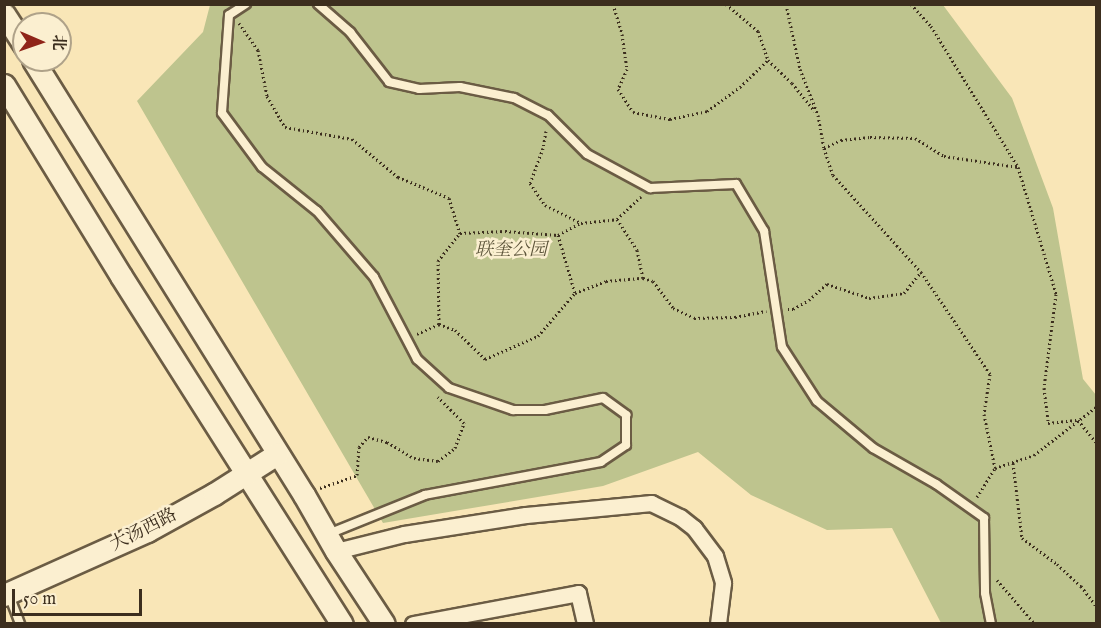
<!DOCTYPE html>
<meta charset="utf-8">
<style>
body{margin:0}
#map{position:relative;width:1101px;height:628px;overflow:hidden;background:#f9e6b7;font-family:"IM FELL English","Noto Serif SC",serif}
div>[style]{position:absolute}
.green>*{inset:0;background:#bec48e}
.path>*{height:3px;margin-top:-1.5px;transform-origin:0;background:repeating-linear-gradient(90deg,#3c2e1e 0 1.5px,transparent 0 4.5px)}
.roads{filter:drop-shadow(2px 0 #6b5c44) drop-shadow(-2px 0 #6b5c44) drop-shadow(0 2px #6b5c44) drop-shadow(0 -2px #6b5c44)}
.lane>*{height:8px;margin:-4px;padding:0 4px;transform-origin:4px;border-radius:4px;background:#fbefd0}
.street>*{height:15px;margin:-7.5px;padding:0 7.5px;transform-origin:7.5px;border-radius:7.5px;background:#fbefd0}
.secondary>*{height:21px;margin:-10.5px;padding:0 10.5px;transform-origin:10.5px;border-radius:10.5px;background:#fbefd0}
span{translate:-50% -50%;white-space:nowrap;text-align:center;line-height:1.15;-webkit-text-stroke:5px #fbefd0;paint-order:stroke}
.park-label{font-size:18px;color:#5c543a;font-style:italic}
.street-label{font-size:18px;color:#3c2e1e}
.frame{position:absolute;inset:0;border:6px solid #3c2e1e;pointer-events:none}
.north{position:absolute;left:12px;top:12px;width:60px;height:60px;box-sizing:border-box;background:#fbefd0;border:2px solid #afa289;border-radius:50%;rotate:92deg;font-size:16px;font-weight:700;line-height:24px;text-align:center;color:#3c2e1e}
.north::after{content:'';display:block;margin:auto;width:21px;height:27px;background:#8f2418;clip-path:polygon(50% 0,100% 100%,50% 72%,0 100%)}
.scale{position:absolute;left:12px;top:589px;width:130px;height:27px;box-sizing:border-box;border:3px solid #3c2e1e;border-top:0;padding-left:8px;font-size:18px;line-height:21px;white-space:nowrap;color:#3c2e1e;-webkit-text-stroke:4px #fbefd0;paint-order:stroke}
</style>
<div id="map">
<div class="green">
<i style="clip-path:polygon(210px 5px,943px 5px,1012px 98px,1053px 208px,1083px 379px,1096px 395px,1096px 623px,941px 623px,892px 528px,827px 530px,751px 495px,698px 452px,603px 486px,383px 523px,137px 101px,203px 32px)"></i>
</div>
<div class="path">
<i style="left:613px;top:4px;width:31px;rotate:73deg"></i>
<i style="left:622px;top:34px;width:35px;rotate:82deg"></i>
<i style="left:627px;top:69px;width:22px;rotate:114deg"></i>
<i style="left:618px;top:89px;width:27px;rotate:57deg"></i>
<i style="left:633px;top:112px;width:38px;rotate:11deg"></i>
<i style="left:670px;top:119px;width:38px;rotate:-12deg"></i>
<i style="left:707px;top:111px;width:41px;rotate:-36deg"></i>
<i style="left:740px;top:87px;width:39px;rotate:-44deg"></i>
<i style="left:726px;top:4px;width:42px;rotate:40.2deg"></i>
<i style="left:758px;top:31px;width:31px;rotate:71deg"></i>
<i style="left:768px;top:60px;width:33px;rotate:44deg"></i>
<i style="left:792px;top:83px;width:36px;rotate:51deg"></i>
<i style="left:786px;top:4px;width:66px;rotate:77.8deg"></i>
<i style="left:800px;top:69px;width:49px;rotate:68.6deg"></i>
<i style="left:818px;top:115px;width:34px;rotate:80deg"></i>
<i style="left:824px;top:148px;width:28px;rotate:72deg"></i>
<i style="left:833px;top:175px;width:131px;rotate:47.8deg"></i>
<i style="left:921px;top:272px;width:123px;rotate:55.9deg"></i>
<i style="left:990px;top:374px;width:40px;rotate:98.5deg"></i>
<i style="left:984px;top:414px;width:55px;rotate:78.5deg"></i>
<i style="left:911px;top:4px;width:30px;rotate:48deg"></i>
<i style="left:931px;top:26px;width:166px;rotate:58.3deg"></i>
<i style="left:1018px;top:167px;width:133px;rotate:73.3deg"></i>
<i style="left:1056px;top:294px;width:95px;rotate:97.3deg"></i>
<i style="left:1044px;top:388px;width:35px;rotate:83deg"></i>
<i style="left:1048px;top:423px;width:30px;rotate:-6deg"></i>
<i style="left:1078px;top:420px;width:28px;rotate:51deg"></i>
<i style="left:239px;top:23px;width:33px;rotate:55deg"></i>
<i style="left:258px;top:50px;width:47px;rotate:78.9deg"></i>
<i style="left:267px;top:96px;width:36px;rotate:60deg"></i>
<i style="left:285px;top:127px;width:68px;rotate:10.2deg"></i>
<i style="left:352px;top:139px;width:60px;rotate:39.6deg"></i>
<i style="left:398px;top:177px;width:55px;rotate:22.4deg"></i>
<i style="left:449px;top:198px;width:37px;rotate:73deg"></i>
<i style="left:546px;top:131px;width:17px;rotate:100deg"></i>
<i style="left:543px;top:148px;width:37px;rotate:110deg"></i>
<i style="left:530px;top:183px;width:27px;rotate:56deg"></i>
<i style="left:545px;top:205px;width:40px;rotate:26.6deg"></i>
<i style="left:824px;top:148px;width:19px;rotate:-25deg"></i>
<i style="left:841px;top:140px;width:29px;rotate:-6deg"></i>
<i style="left:870px;top:137px;width:45px;rotate:1.3deg"></i>
<i style="left:915px;top:138px;width:34px;rotate:32deg"></i>
<i style="left:944px;top:156px;width:75px;rotate:8.5deg"></i>
<i style="left:617px;top:219px;width:37px;rotate:57deg"></i>
<i style="left:637px;top:250px;width:29px;rotate:78deg"></i>
<i style="left:558px;top:235px;width:26px;rotate:-28deg"></i>
<i style="left:581px;top:223px;width:36px;rotate:-6deg"></i>
<i style="left:617px;top:219px;width:33px;rotate:-43deg"></i>
<i style="left:788px;top:309px;width:5px"></i>
<i style="left:793px;top:309px;width:18px;rotate:-29deg"></i>
<i style="left:809px;top:300px;width:24px;rotate:-42deg"></i>
<i style="left:827px;top:284px;width:44px;rotate:18.4deg"></i>
<i style="left:869px;top:298px;width:35px;rotate:-8deg"></i>
<i style="left:904px;top:293px;width:27px;rotate:-51deg"></i>
<i style="left:439px;top:324px;width:63px;rotate:-90.9deg"></i>
<i style="left:438px;top:261px;width:36px;rotate:-52deg"></i>
<i style="left:460px;top:233px;width:45px;rotate:-2.5deg"></i>
<i style="left:505px;top:231px;width:53px;rotate:4.3deg"></i>
<i style="left:558px;top:235px;width:60px;rotate:73.7deg"></i>
<i style="left:417px;top:334px;width:24px;rotate:-24deg"></i>
<i style="left:439px;top:324px;width:17px;rotate:21deg"></i>
<i style="left:455px;top:330px;width:42px;rotate:44deg"></i>
<i style="left:485px;top:359px;width:58px;rotate:-23.5deg"></i>
<i style="left:538px;top:336px;width:57px;rotate:-49.3deg"></i>
<i style="left:575px;top:293px;width:33px;rotate:-21deg"></i>
<i style="left:606px;top:281px;width:37px;rotate:-5deg"></i>
<i style="left:643px;top:278px;width:10px;rotate:17deg"></i>
<i style="left:653px;top:281px;width:34px;rotate:53deg"></i>
<i style="left:673px;top:308px;width:23px;rotate:25deg"></i>
<i style="left:694px;top:318px;width:41px;rotate:-1.4deg"></i>
<i style="left:735px;top:317px;width:32px;rotate:-11deg"></i>
<i style="left:1013px;top:463px;width:76px;rotate:83.2deg"></i>
<i style="left:1022px;top:538px;width:44px;rotate:36.6deg"></i>
<i style="left:1057px;top:564px;width:33px;rotate:43deg"></i>
<i style="left:1081px;top:586px;width:25px;rotate:53deg"></i>
<i style="left:320px;top:488px;width:39px;rotate:-19deg"></i>
<i style="left:357px;top:475px;width:28px;rotate:-86deg"></i>
<i style="left:359px;top:447px;width:13px;rotate:-48deg"></i>
<i style="left:368px;top:437px;width:20px;rotate:15deg"></i>
<i style="left:387px;top:442px;width:31px;rotate:31deg"></i>
<i style="left:414px;top:458px;width:24px;rotate:7deg"></i>
<i style="left:438px;top:461px;width:21px;rotate:-37deg"></i>
<i style="left:455px;top:448px;width:27px;rotate:-70deg"></i>
<i style="left:464px;top:423px;width:37px;rotate:-135deg"></i>
<i style="left:977px;top:497px;width:34px;rotate:-58deg"></i>
<i style="left:995px;top:468px;width:41px;rotate:-18.4deg"></i>
<i style="left:1034px;top:455px;width:78px;rotate:-37.7deg"></i>
<i style="left:997px;top:580px;width:58px;rotate:49.2deg"></i>
</div>
<div class="roads">
<div class="lane">
<i style="left:246px;top:4px;width:20px;rotate:147deg"></i>
<i style="left:229px;top:15px;width:98px;rotate:94.1deg"></i>
<i style="left:222px;top:113px;width:67px;rotate:53.5deg"></i>
<i style="left:262px;top:167px;width:70px;rotate:38.7deg"></i>
<i style="left:317px;top:211px;width:87px;rotate:49.2deg"></i>
<i style="left:374px;top:277px;width:93px;rotate:62.3deg"></i>
<i style="left:417px;top:359px;width:43px;rotate:42.2deg"></i>
<i style="left:449px;top:388px;width:68px;rotate:19deg"></i>
<i style="left:513px;top:410px;width:32px"></i>
<i style="left:545px;top:410px;width:59px;rotate:-11.7deg"></i>
<i style="left:603px;top:398px;width:29px;rotate:36deg"></i>
<i style="left:626px;top:415px;width:30px;rotate:90deg"></i>
<i style="left:626px;top:445px;width:30px;rotate:146deg"></i>
<i style="left:601px;top:462px;width:179px;rotate:169.4deg"></i>
<i style="left:425px;top:495px;width:105px;rotate:158.1deg"></i>
<i style="left:318px;top:4px;width:43px;rotate:41.2deg"></i>
<i style="left:350px;top:32px;width:63px;rotate:52deg"></i>
<i style="left:389px;top:82px;width:31px;rotate:13deg"></i>
<i style="left:419px;top:89px;width:41px;rotate:-2.8deg"></i>
<i style="left:460px;top:87px;width:55px;rotate:11.5deg"></i>
<i style="left:514px;top:98px;width:38px;rotate:27deg"></i>
<i style="left:548px;top:115px;width:55px;rotate:45deg"></i>
<i style="left:587px;top:154px;width:72px;rotate:28.4deg"></i>
<i style="left:650px;top:188px;width:86px;rotate:-2.7deg"></i>
<i style="left:736px;top:184px;width:55px;rotate:59.2deg"></i>
<i style="left:764px;top:231px;width:117px;rotate:81.2deg"></i>
<i style="left:782px;top:347px;width:64px;rotate:57.1deg"></i>
<i style="left:817px;top:401px;width:73px;rotate:40deg"></i>
<i style="left:873px;top:448px;width:73px;rotate:29.7deg"></i>
<i style="left:936px;top:484px;width:59px;rotate:35.3deg"></i>
<i style="left:984px;top:518px;width:75px;rotate:89.2deg"></i>
<i style="left:985px;top:593px;width:32px;rotate:79deg"></i>
<i style="left:9px;top:595px;width:31px;rotate:69deg"></i>
</div>
<div class="street">
<i style="left:336px;top:551px;width:70px;rotate:-14deg"></i>
<i style="left:404px;top:534px;width:123px;rotate:-8.9deg"></i>
<i style="left:526px;top:515px;width:126px;rotate:-5.5deg"></i>
<i style="left:651px;top:503px;width:32px;rotate:26deg"></i>
<i style="left:680px;top:517px;width:18px;rotate:38deg"></i>
<i style="left:694px;top:528px;width:35px;rotate:53deg"></i>
<i style="left:715px;top:556px;width:28px;rotate:73deg"></i>
<i style="left:723px;top:583px;width:41px;rotate:97deg"></i>
<i style="left:413px;top:624px;width:168px;rotate:-10.6deg"></i>
<i style="left:578px;top:593px;width:32px;rotate:77deg"></i>
</div>
<div class="secondary">
<i style="left:4px;top:14px;width:37px;rotate:57deg"></i>
<i style="left:33px;top:60px;width:513px;rotate:58.08deg"></i>
<i style="left:304px;top:495px;width:64px;rotate:60.3deg"></i>
<i style="left:336px;top:551px;width:87px;rotate:56.7deg"></i>
<i style="left:4px;top:85px;width:224px;rotate:58.5deg"></i>
<i style="left:121px;top:276px;width:412px;rotate:57.6deg"></i>
<i style="left:4px;top:595px;width:157px;rotate:-24.1deg"></i>
<i style="left:147px;top:531px;width:77px;rotate:-28.9deg"></i>
<i style="left:214px;top:494px;width:75px;rotate:-32.4deg"></i>
</div>
</div>
<div class="park-label">
<span style="left:511px;top:251px">联奎公园</span>
</div>
<div class="street-label">
<span style="left:144px;top:531px;rotate:-27deg">大汤西路</span>
</div>
<div class="frame"></div>
<div class="north">北</div>
<div class="scale">50 m</div>
</div>
